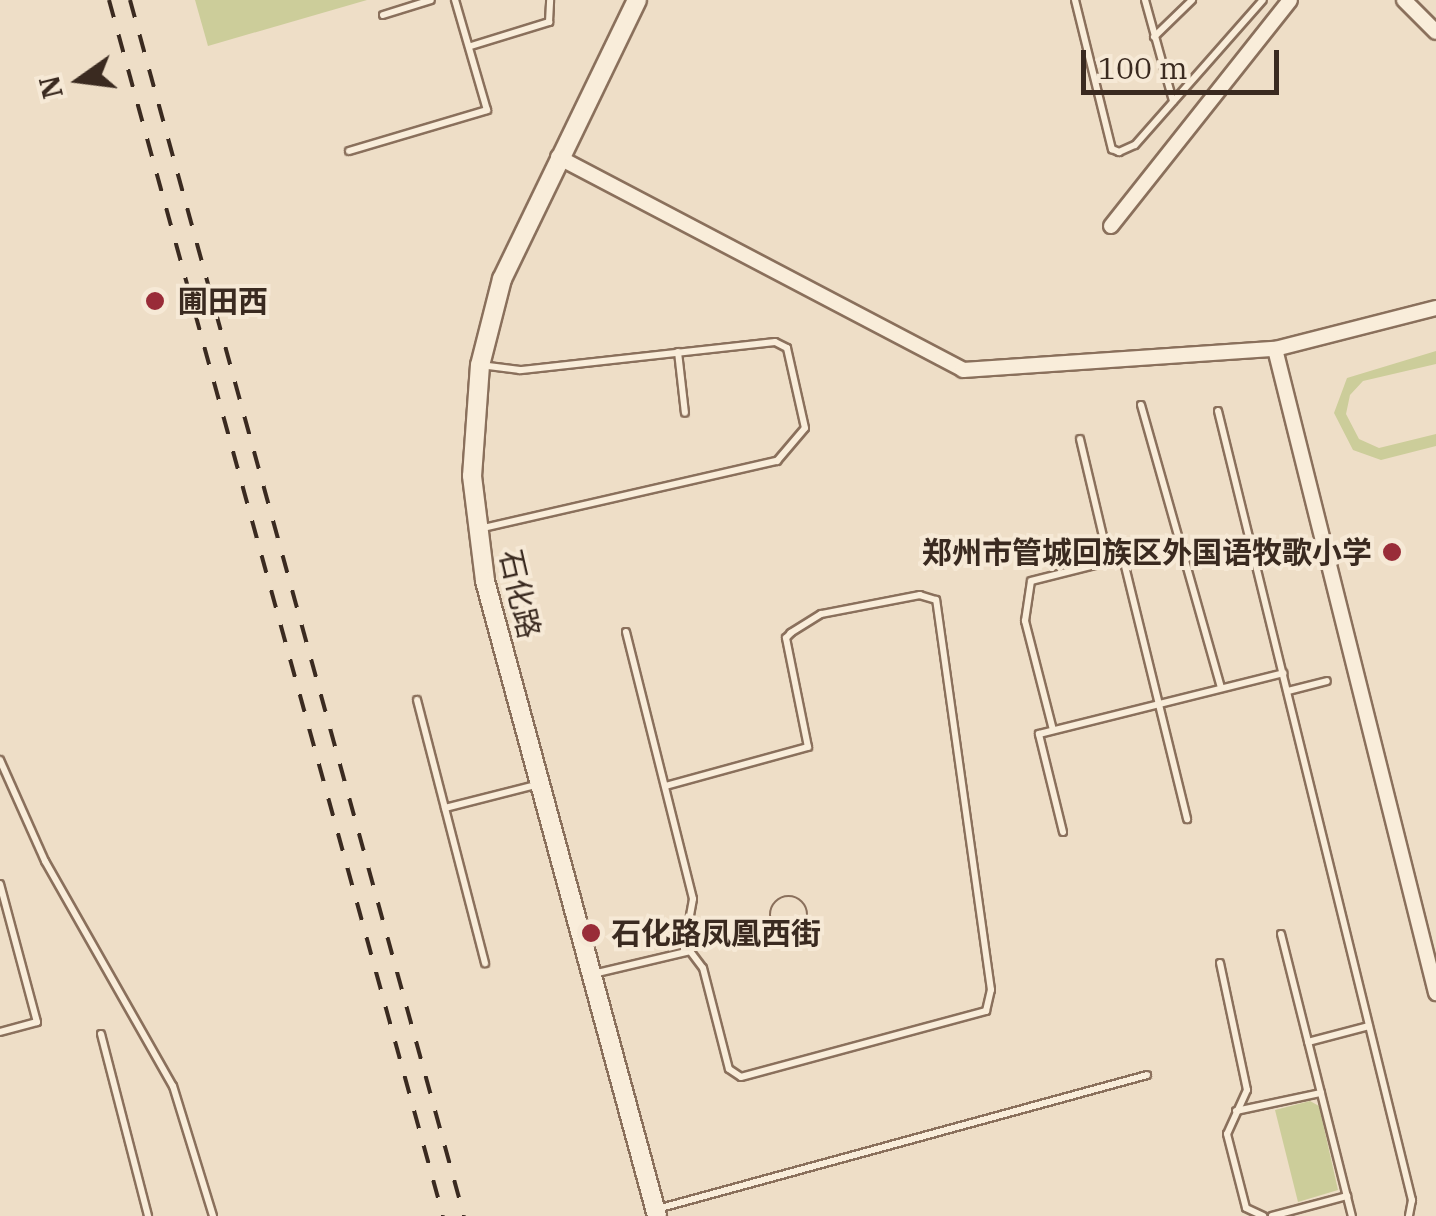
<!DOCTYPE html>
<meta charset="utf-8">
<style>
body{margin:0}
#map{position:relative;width:1436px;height:1216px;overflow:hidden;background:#eedec7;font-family:"IBM Plex Serif","Noto Sans SC",serif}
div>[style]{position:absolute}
.green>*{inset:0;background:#cccd9a}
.path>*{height:2.5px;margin-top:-1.25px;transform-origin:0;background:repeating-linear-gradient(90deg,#8a705c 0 8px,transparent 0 13px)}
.path>.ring{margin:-1.25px;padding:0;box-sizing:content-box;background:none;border:2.5px solid #8a705c;border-radius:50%}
.roads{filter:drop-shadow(2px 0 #8a705c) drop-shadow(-2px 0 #8a705c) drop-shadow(0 2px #8a705c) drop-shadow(0 -2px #8a705c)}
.service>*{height:6px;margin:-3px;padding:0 3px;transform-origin:3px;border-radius:3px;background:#f9edda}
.minor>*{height:14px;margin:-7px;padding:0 7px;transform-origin:7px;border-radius:7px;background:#f9edda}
.tertiary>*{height:18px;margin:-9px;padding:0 9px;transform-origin:9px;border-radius:9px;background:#f9edda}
.rail>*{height:4px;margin-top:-2px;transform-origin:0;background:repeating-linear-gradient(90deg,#3a2a20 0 18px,transparent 0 36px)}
.dots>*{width:28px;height:28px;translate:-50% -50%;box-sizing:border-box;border:5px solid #f6e9d6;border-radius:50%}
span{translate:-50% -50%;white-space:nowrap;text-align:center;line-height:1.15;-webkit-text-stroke:8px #f6e9d6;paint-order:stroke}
.poi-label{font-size:30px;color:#3a2a20;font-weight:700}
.left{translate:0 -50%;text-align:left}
.right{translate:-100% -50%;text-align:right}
.street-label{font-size:30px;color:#3a2a20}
.north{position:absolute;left:30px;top:30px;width:100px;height:100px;-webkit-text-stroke:8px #f6e9d6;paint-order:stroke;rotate:256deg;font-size:28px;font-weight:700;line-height:40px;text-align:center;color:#3a2a20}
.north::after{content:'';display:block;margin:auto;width:35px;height:45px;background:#3a2a20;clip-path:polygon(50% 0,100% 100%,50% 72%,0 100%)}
.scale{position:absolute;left:1081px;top:50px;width:198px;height:45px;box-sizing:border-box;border:5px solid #3a2a20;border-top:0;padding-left:12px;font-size:30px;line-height:35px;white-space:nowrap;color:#3a2a20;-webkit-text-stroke:8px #f6e9d6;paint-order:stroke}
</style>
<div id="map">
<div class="green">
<i style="clip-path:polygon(195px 0,367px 0,208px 46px)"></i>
<i style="clip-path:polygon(1436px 351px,1436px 364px,1363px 381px,1350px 395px,1346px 414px,1359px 439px,1379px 448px,1436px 434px,1436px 446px,1381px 460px,1353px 450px,1334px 413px,1347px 378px)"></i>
<i style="clip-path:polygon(1310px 1101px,1319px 1106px,1338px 1190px,1298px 1202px,1275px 1110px)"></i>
</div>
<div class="path">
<i class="ring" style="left:770px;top:896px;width:35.5px;height:35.5px"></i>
<i style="left:698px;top:938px;width:72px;rotate:-14.4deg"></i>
</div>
<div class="roads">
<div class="service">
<i style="left:1075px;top:0;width:154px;rotate:76.1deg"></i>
<i style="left:1112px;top:149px;width:8px;rotate:23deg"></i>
<i style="left:1119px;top:152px;width:17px;rotate:-24deg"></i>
<i style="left:1135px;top:145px;width:193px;rotate:-48.6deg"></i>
<i style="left:1145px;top:0;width:105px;rotate:74.5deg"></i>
<i style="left:383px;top:15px;width:50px;rotate:-17.4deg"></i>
<i style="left:1154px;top:37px;width:53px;rotate:-44.2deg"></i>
<i style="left:471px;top:46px;width:82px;rotate:-17.1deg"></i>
<i style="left:549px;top:22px;width:22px;rotate:-87deg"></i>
<i style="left:349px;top:151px;width:144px;rotate:-16.5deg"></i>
<i style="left:487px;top:110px;width:115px;rotate:-106.2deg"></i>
<i style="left:678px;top:352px;width:61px;rotate:83.5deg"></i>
<i style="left:1141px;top:405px;width:294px;rotate:74.2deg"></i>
<i style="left:1218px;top:411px;width:813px;rotate:76.19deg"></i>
<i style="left:1412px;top:1200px;width:16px;rotate:101deg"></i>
<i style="left:1080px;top:439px;width:126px;rotate:76.7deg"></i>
<i style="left:479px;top:529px;width:306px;rotate:-12.9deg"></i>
<i style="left:777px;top:461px;width:43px;rotate:-49.7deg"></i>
<i style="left:805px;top:428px;width:82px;rotate:-102.7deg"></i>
<i style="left:787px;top:348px;width:13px;rotate:-153deg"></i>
<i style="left:775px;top:342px;width:257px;rotate:173.7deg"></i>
<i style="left:520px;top:370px;width:40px;rotate:-172.9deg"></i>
<i style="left:1123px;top:558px;width:269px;rotate:76.2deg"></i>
<i style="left:626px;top:632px;width:275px;rotate:75.9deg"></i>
<i style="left:693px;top:899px;width:50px;rotate:100.4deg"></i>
<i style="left:1288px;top:691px;width:40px;rotate:-14.4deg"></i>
<i style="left:417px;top:700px;width:272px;rotate:75.5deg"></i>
<i style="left:1053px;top:730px;width:113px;rotate:-104.4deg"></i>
<i style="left:1025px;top:621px;width:40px;rotate:-81.5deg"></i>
<i style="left:1031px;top:581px;width:156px;rotate:-14.1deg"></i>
<i style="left:0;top:760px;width:111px;rotate:66deg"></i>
<i style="left:45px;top:861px;width:259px;rotate:60.4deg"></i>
<i style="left:173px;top:1086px;width:136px;rotate:72.9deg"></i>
<i style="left:445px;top:808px;width:93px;rotate:-14.3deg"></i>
<i style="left:1063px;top:832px;width:101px;rotate:-103.8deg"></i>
<i style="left:1039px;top:734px;width:252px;rotate:-14deg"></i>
<i style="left:0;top:884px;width:143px;rotate:75deg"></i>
<i style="left:37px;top:1022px;width:38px;rotate:165deg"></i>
<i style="left:1281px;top:934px;width:291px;rotate:75.9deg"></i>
<i style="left:1220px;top:963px;width:130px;rotate:78deg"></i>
<i style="left:1247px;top:1090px;width:48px;rotate:114.4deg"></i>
<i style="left:1227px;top:1134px;width:76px;rotate:75.6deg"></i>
<i style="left:1246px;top:1208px;width:19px;rotate:25deg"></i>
<i style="left:593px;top:974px;width:100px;rotate:-13.3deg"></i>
<i style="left:690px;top:951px;width:21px;rotate:53deg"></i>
<i style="left:703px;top:968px;width:104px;rotate:75.6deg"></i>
<i style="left:729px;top:1069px;width:14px;rotate:34deg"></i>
<i style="left:741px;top:1077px;width:254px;rotate:-15.1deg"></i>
<i style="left:986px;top:1011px;width:22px;rotate:-77deg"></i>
<i style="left:991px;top:990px;width:394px;rotate:-98deg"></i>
<i style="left:936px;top:600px;width:17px;rotate:-163deg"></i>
<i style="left:920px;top:595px;width:101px;rotate:169.1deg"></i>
<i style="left:821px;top:614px;width:36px;rotate:148deg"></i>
<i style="left:791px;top:633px;width:7px;rotate:135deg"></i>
<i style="left:786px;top:638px;width:111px;rotate:78.6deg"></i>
<i style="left:808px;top:747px;width:148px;rotate:164.7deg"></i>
<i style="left:101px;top:1034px;width:188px;rotate:75.5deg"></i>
<i style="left:1308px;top:1042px;width:63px;rotate:-14.7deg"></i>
<i style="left:1236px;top:1111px;width:87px;rotate:-12deg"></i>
<i style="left:657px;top:1209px;width:508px;rotate:-15.29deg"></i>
<i style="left:1272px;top:1216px;width:78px;rotate:-14.9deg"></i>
</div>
<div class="minor">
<i style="left:1404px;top:0;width:45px;rotate:45deg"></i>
<i style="left:558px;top:157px;width:458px;rotate:27.7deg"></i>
<i style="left:963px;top:370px;width:313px;rotate:-3.9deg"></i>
<i style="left:1275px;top:349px;width:166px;rotate:-14.3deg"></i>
<i style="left:1111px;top:226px;width:288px;rotate:-51.6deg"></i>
<i style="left:1275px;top:349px;width:664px;rotate:75.96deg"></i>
</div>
<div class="tertiary">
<i style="left:637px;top:0;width:310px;rotate:115.8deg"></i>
<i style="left:502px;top:279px;width:89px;rotate:104.3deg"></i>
<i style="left:480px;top:365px;width:111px;rotate:94.1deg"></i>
<i style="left:472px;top:476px;width:106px;rotate:82.9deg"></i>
<i style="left:485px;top:581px;width:658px;rotate:74.84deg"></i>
</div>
</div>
<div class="rail">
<i style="left:109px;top:0;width:1261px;rotate:74.64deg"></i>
<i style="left:130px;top:0;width:1261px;rotate:74.64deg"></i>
</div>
<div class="dots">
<i style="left:155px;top:301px;background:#992c38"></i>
<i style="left:1392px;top:552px;background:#992c38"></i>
<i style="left:591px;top:933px;background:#992c38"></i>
</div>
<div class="poi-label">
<span class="left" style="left:178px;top:301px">圃田西</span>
<span class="right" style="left:1372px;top:552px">郑州市管城回族区外国语牧歌小学</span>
<span class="left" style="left:611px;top:933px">石化路凤凰西街</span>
</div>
<div class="street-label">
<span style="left:520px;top:594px;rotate:77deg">石化路</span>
</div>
<div class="north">N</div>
<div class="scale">100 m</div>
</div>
